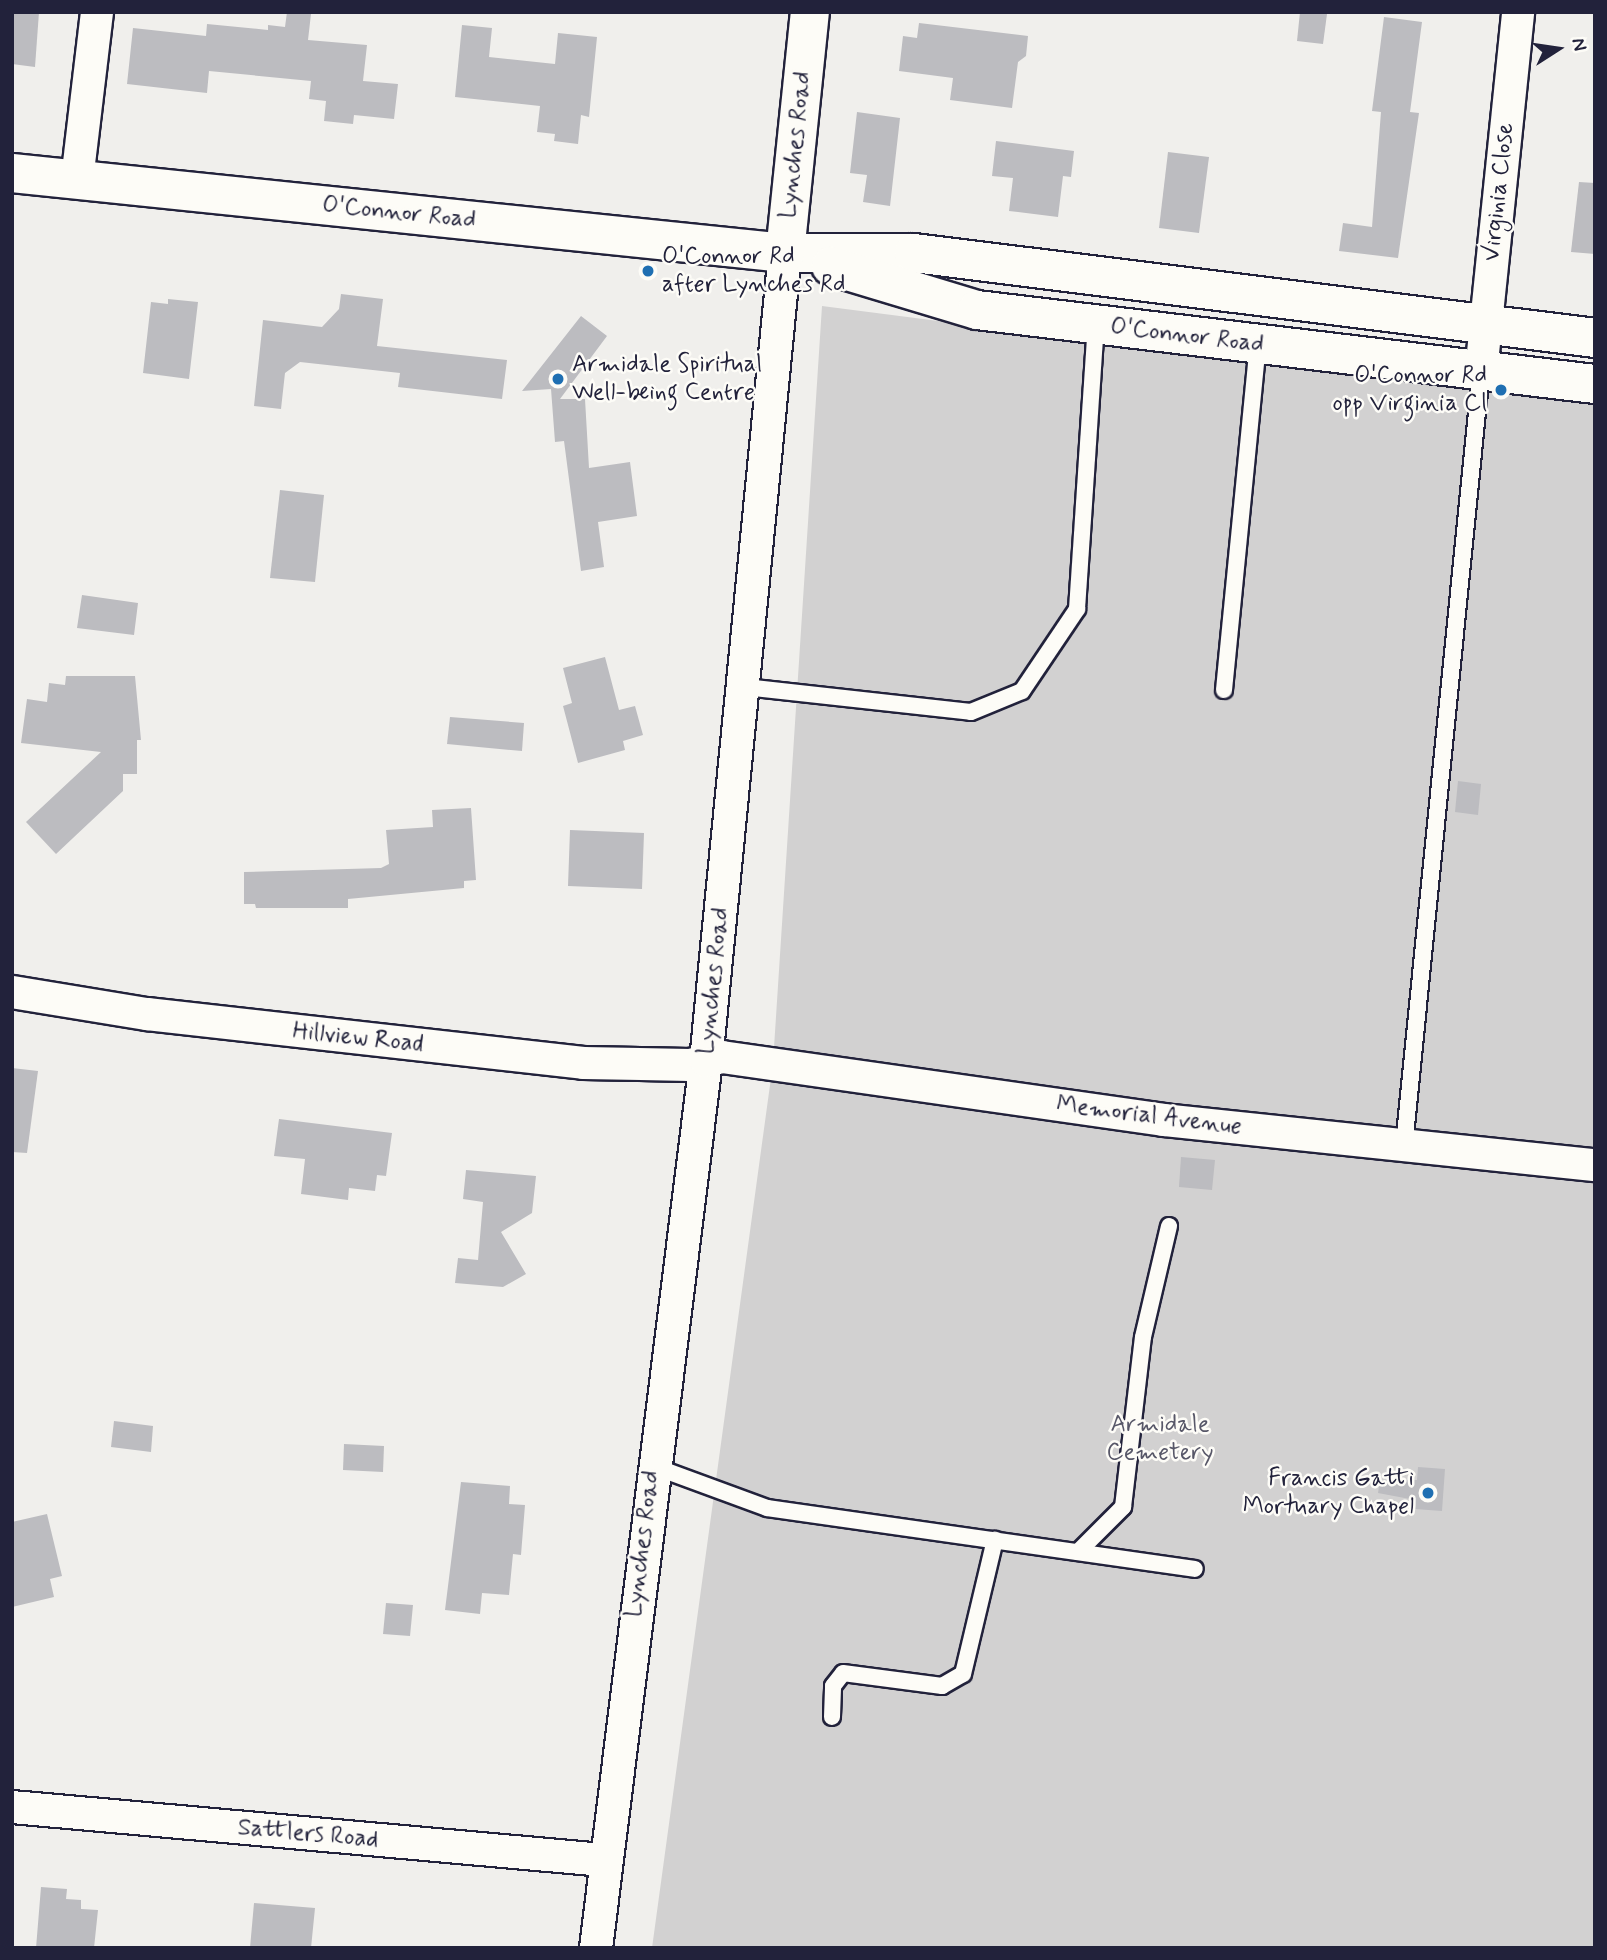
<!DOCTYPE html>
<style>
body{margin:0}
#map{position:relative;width:1607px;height:1960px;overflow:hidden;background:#f0efec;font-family:Mynerve,sans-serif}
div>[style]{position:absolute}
.green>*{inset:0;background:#d2d1d1}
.building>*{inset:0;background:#bcbcc0}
.roads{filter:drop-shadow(2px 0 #22223b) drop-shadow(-2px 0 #22223b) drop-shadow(0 2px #22223b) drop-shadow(0 -2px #22223b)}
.lane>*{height:16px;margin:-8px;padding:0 8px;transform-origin:8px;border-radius:8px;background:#fdfcf7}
.street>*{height:32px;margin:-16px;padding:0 16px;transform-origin:16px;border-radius:16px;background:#fdfcf7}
.secondary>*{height:38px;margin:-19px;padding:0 19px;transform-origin:19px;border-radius:19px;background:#fdfcf7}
.dots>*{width:19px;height:19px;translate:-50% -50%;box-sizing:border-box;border:4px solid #fdfcf7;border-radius:50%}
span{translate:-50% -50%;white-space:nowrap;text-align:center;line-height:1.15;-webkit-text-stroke:5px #fdfcf7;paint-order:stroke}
.street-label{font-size:24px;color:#22223b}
.poi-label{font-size:24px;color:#22223b}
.left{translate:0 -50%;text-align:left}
.right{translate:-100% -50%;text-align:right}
.park-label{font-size:24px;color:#575768}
.frame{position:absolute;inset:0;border:14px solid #22223b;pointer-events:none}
.north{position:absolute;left:1523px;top:14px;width:70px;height:70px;-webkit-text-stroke:5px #fdfcf7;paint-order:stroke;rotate:78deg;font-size:19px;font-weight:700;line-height:28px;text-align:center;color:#22223b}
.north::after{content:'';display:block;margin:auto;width:24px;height:32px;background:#22223b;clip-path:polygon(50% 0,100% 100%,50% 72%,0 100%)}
</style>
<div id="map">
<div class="green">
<i style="clip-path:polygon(822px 306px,1256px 362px,1595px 397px,1595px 1948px,652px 1948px,773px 1063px)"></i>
</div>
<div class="building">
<i style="clip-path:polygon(12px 12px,39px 12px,35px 67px,12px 64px)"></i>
<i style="clip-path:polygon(287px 12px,311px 14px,308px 40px,367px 45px,363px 81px,398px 84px,394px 119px,354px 115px,353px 124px,324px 121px,326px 101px,309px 99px,311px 81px,209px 71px,207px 93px,127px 84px,133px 28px,206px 36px,207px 24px,268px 30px,268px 25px,285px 27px)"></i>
<i style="clip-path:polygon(1300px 12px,1327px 14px,1323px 44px,1297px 41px)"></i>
<i style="clip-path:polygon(1384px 17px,1422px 22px,1410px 112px,1419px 113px,1398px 258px,1339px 251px,1343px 223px,1372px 227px,1381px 112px,1372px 111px)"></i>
<i style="clip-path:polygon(919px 23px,1028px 36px,1026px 56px,1018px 62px,1012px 108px,950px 100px,953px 78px,899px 71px,903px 36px,917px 38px)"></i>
<i style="clip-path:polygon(462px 25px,492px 28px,489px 57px,555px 64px,558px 33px,597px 37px,589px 117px,581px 115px,578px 144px,554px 141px,555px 134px,537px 132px,540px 106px,455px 97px)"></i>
<i style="clip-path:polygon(857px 112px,900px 118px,890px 206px,863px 202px,867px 175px,850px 173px)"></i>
<i style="clip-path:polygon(996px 141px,1074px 151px,1071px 177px,1063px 176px,1058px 217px,1009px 211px,1013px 178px,992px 176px)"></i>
<i style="clip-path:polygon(1168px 152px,1209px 157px,1199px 233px,1159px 228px)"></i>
<i style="clip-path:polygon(1579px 182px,1595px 183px,1595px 254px,1571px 252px)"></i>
<i style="clip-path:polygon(341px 294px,383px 299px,377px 346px,507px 360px,502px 399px,398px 387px,400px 373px,300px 362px,285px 373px,281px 409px,254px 406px,263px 320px,322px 327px,339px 309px)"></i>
<i style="clip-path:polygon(168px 299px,198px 302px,189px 379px,143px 373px,151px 302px,168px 304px)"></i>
<i style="clip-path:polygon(581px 316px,607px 336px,560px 399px,585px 399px,589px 468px,630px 462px,637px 516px,598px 522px,604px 567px,581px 571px,564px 441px,555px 442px,551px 389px,522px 391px)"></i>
<i style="clip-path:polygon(280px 490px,324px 495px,315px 582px,270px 578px)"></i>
<i style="clip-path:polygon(82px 595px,138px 603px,134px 635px,77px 628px)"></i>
<i style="clip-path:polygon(605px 657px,619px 710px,635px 706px,643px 735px,623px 741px,625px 750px,578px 763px,563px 706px,572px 703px,563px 668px)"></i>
<i style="clip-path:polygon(66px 676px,135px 676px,141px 740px,137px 740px,137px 774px,123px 774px,123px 791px,56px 854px,26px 822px,101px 752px,21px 743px,27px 699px,47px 702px,49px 683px,65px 685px)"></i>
<i style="clip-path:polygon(450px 717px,524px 723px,522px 751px,447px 744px)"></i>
<i style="clip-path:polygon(1458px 781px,1481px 784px,1478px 815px,1455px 812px)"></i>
<i style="clip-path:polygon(471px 808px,476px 880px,464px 881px,464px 888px,348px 899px,348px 908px,256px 908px,255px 904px,244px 904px,244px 872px,381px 868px,389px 864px,386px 830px,433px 827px,432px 810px)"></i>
<i style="clip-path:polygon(570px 830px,644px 833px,642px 889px,568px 886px)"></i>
<i style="clip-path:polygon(12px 1068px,38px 1071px,27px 1153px,12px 1152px)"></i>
<i style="clip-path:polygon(279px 1119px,392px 1133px,386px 1176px,377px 1175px,375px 1191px,349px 1188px,348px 1200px,301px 1194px,305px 1159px,274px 1156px)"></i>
<i style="clip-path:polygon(1181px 1157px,1215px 1160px,1212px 1190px,1179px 1187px)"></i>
<i style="clip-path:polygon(466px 1170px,536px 1176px,532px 1213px,501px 1232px,526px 1274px,503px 1287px,455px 1283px,458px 1258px,478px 1260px,483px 1202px,463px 1199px)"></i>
<i style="clip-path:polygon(114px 1421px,153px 1426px,151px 1452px,111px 1447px)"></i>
<i style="clip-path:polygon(344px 1444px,384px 1446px,383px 1472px,343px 1470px)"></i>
<i style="clip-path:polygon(1418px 1467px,1445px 1469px,1442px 1511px,1415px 1509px,1410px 1499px,1378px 1493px,1380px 1480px,1417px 1480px)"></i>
<i style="clip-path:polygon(461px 1482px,510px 1486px,509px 1504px,525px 1505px,521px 1555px,513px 1554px,509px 1595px,482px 1593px,480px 1614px,445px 1610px)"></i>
<i style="clip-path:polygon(47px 1514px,62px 1576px,50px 1579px,54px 1597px,12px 1607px,12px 1522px)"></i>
<i style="clip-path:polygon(386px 1603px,413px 1605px,410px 1636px,383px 1634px)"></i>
<i style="clip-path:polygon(41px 1887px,67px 1889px,66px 1899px,81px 1900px,81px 1909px,98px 1910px,94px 1948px,36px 1948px)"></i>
<i style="clip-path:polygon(254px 1903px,315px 1908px,311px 1948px,250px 1948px)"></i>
</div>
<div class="roads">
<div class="lane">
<i style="left:745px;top:687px;width:227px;rotate:6.3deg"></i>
<i style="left:971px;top:712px;width:55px;rotate:-22.4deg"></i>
<i style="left:1022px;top:691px;width:99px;rotate:-56.1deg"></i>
<i style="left:1077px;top:609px;width:285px;rotate:-86.2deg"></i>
<i style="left:1224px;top:690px;width:348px;rotate:-84.4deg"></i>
<i style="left:1404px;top:1146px;width:778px;rotate:-84.32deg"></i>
<i style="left:653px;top:1466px;width:121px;rotate:20.2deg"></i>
<i style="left:767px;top:1508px;width:432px;rotate:8.1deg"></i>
<i style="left:1078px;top:1552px;width:64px;rotate:-45deg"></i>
<i style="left:1123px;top:1507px;width:171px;rotate:-83.3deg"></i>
<i style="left:1143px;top:1337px;width:114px;rotate:-76.8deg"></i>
<i style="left:832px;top:1717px;width:31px;rotate:-88deg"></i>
<i style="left:833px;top:1686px;width:16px;rotate:-52deg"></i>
<i style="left:843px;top:1673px;width:100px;rotate:7.5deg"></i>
<i style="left:942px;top:1686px;width:24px;rotate:-30deg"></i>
<i style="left:963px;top:1674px;width:138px;rotate:-76.6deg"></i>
</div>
<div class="street">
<i style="left:77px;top:180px;width:169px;rotate:-83.2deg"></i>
<i style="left:1481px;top:372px;width:362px;rotate:-84.1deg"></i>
<i style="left:12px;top:992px;width:137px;rotate:9.3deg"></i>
<i style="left:147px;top:1014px;width:439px;rotate:6.4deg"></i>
<i style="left:583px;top:1063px;width:107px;rotate:1.1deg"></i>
<i style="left:690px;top:1065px;width:33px;rotate:-14deg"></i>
<i style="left:722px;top:1057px;width:446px;rotate:8.1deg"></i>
<i style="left:1164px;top:1120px;width:433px;rotate:6deg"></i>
<i style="left:12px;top:1807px;width:594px;rotate:5.12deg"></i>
<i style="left:596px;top:1948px;width:894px;rotate:-82.93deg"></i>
<i style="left:706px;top:1061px;width:812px;rotate:-84.42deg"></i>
</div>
<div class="secondary">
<i style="left:12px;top:173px;width:777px;rotate:5.91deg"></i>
<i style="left:785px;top:253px;width:129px"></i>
<i style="left:914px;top:253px;width:686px;rotate:7.11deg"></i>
<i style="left:785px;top:253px;width:242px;rotate:-84.1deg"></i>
<i style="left:831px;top:266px;width:152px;rotate:16.8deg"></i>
<i style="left:977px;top:310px;width:622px;rotate:6.83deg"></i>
</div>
</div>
<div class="dots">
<i style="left:648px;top:271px;background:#1f6fb2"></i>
<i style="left:558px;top:379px;background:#1f6fb2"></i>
<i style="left:1501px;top:390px;background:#1f6fb2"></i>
<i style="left:1428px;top:1493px;background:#1f6fb2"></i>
</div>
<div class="street-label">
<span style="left:796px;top:145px;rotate:-84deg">Lynches Road</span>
<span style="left:1499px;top:192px;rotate:-84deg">Virginia Close</span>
<span style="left:399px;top:213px;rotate:6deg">O'Connor Road</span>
<span style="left:1187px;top:336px;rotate:7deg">O'Connor Road</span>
<span style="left:714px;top:981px;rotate:-84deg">Lynches Road</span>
<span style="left:358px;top:1038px;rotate:6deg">Hillview Road</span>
<span style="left:1149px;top:1116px;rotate:7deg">Memorial Avenue</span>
<span style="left:643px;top:1544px;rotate:-83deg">Lynches Road</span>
<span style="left:308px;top:1834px;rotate:5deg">Sattlers Road</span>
</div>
<div class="poi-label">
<span class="left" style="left:662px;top:271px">O'Connor Rd<br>after Lynches Rd</span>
<span class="left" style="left:572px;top:379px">Armidale Spiritual<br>Well-being Centre</span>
<span class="right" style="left:1487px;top:390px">O'Connor Rd<br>opp Virginia Cl</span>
<span class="right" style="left:1414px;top:1493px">Francis Gatti<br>Mortuary Chapel</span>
</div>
<div class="park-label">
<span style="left:1160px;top:1439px">Armidale<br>Cemetery</span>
</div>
<div class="frame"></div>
<div class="north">N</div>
</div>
